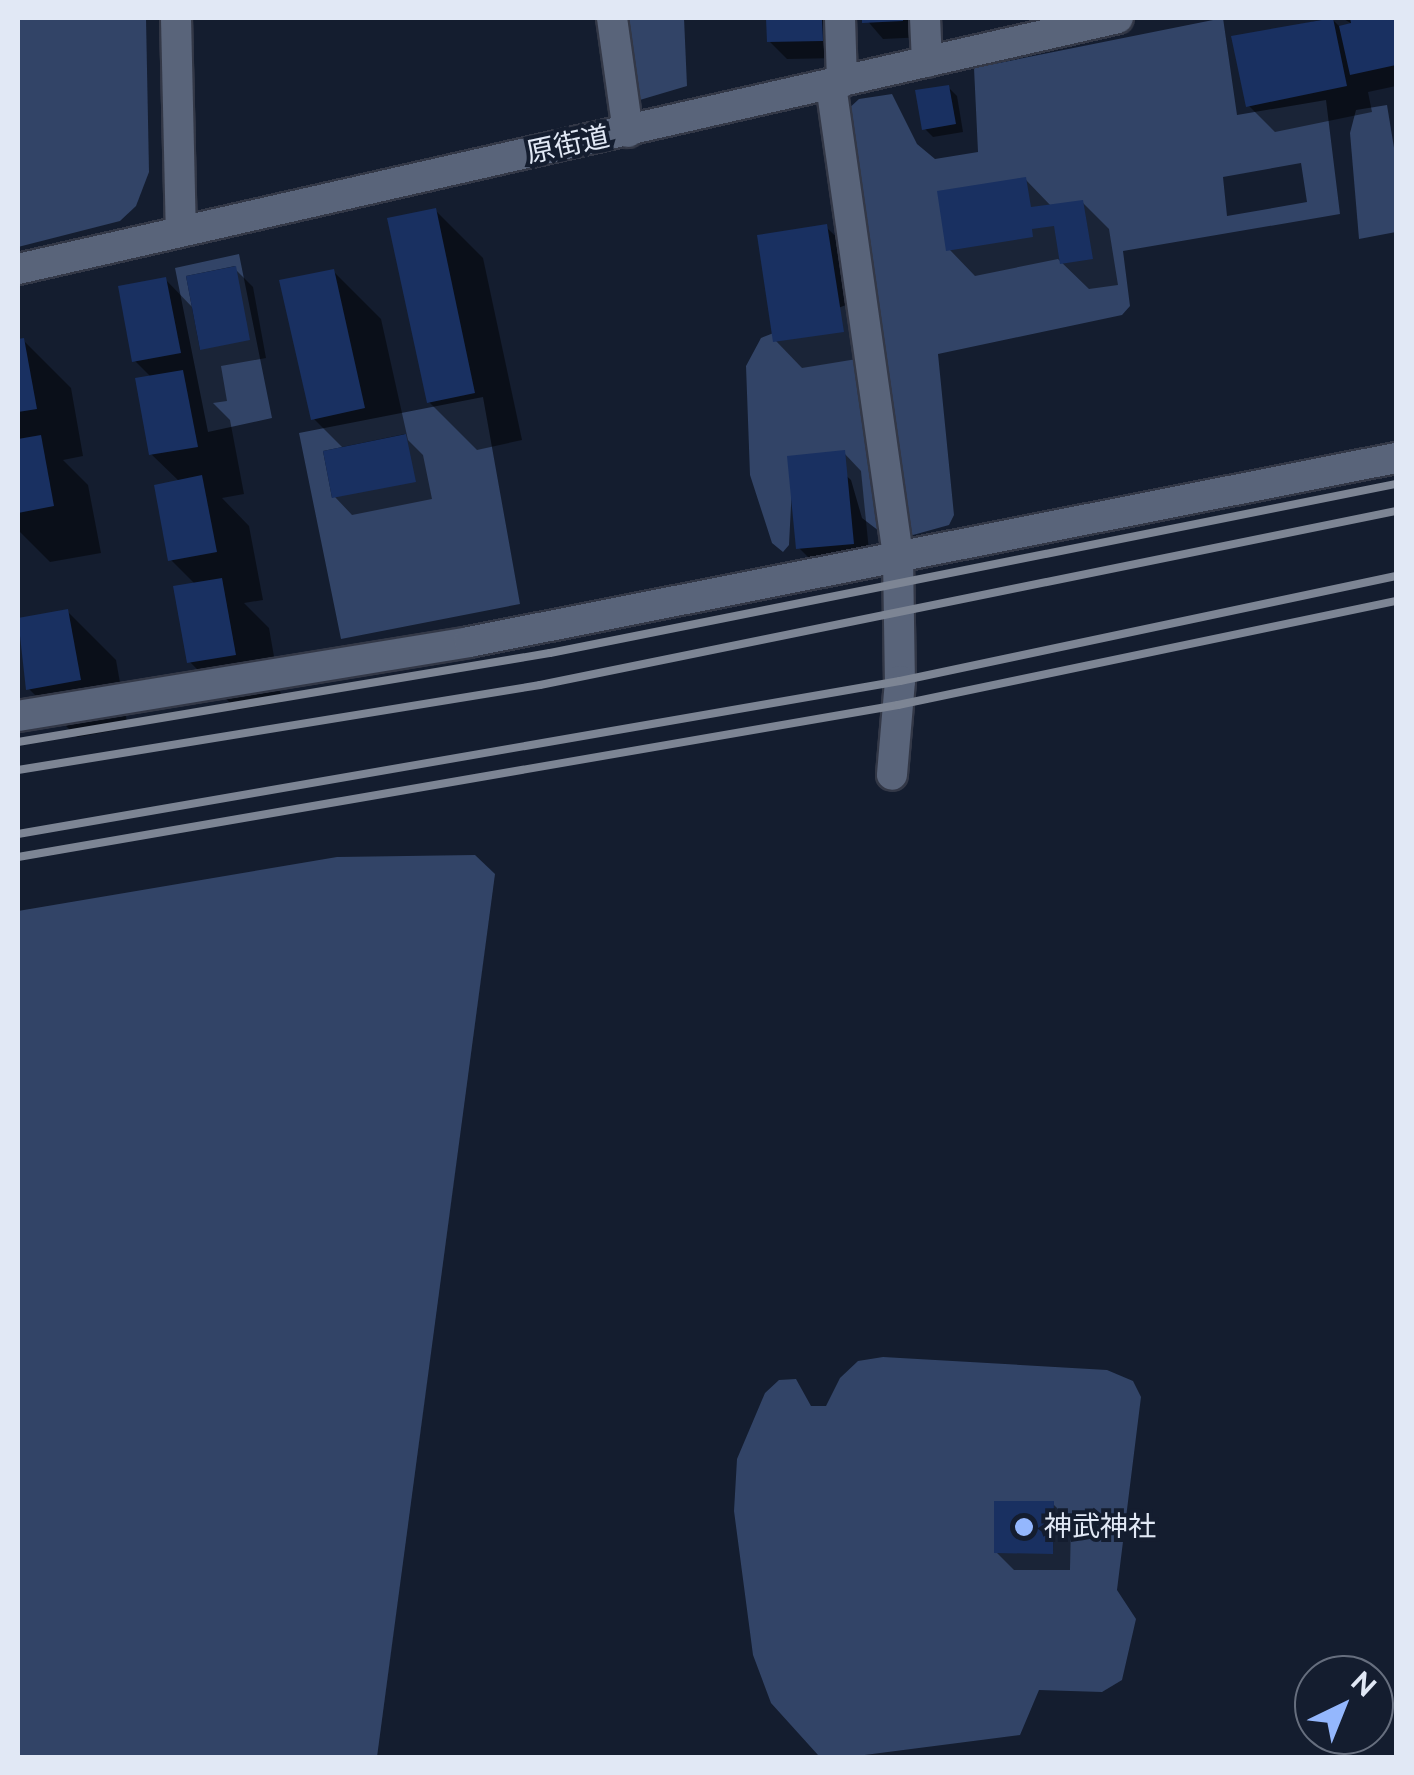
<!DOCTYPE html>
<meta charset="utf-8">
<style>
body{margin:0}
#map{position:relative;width:1414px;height:1775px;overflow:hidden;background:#141d2f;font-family:Raleway,"Noto Sans JP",sans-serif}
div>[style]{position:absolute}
.green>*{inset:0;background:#324467}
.shadow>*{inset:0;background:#0007}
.building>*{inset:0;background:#193061}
.roads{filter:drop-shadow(2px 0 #333847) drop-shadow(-2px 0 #333847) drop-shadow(0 2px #333847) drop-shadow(0 -2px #333847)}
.minor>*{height:30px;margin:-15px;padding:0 15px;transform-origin:15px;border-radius:15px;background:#59647a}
.rail>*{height:8px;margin:-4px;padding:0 4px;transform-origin:4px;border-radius:4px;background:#7d8594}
.dots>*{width:28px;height:28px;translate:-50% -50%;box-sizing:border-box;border:5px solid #141d2f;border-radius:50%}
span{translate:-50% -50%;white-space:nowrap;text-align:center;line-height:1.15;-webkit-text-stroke:8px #141d2f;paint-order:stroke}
.street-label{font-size:28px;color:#e1e8f5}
.poi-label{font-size:28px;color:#e1e8f5}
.left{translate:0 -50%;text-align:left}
.frame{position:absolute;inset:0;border:20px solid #e1e8f5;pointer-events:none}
.north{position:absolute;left:1294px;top:1655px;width:100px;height:100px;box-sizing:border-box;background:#141d2f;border:2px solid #666e7e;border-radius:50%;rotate:43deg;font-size:28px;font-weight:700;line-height:40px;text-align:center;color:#e1e8f5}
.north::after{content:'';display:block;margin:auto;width:35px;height:45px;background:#94b7fd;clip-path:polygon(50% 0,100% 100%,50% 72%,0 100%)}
</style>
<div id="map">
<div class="green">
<i style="clip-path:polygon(18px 18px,146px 18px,149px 172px,136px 206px,120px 221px,18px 247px)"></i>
<i style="clip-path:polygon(624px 18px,684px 18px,687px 86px,633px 102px)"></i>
<i style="clip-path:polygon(evenodd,1223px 18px,1237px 115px,1326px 100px,1340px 214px,1123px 251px,1130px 306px,1122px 315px,938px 354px,954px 515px,949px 525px,913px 535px,879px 531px,862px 518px,851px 480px,833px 464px,793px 467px,789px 545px,783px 552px,772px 543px,750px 475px,746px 366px,761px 338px,851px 303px,845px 112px,859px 99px,892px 94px,917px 144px,935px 159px,978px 152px,974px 68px,1223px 18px,1301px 163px,1307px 202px,1227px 216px,1223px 177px,1301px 163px)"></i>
<i style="clip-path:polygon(1387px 105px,1396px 160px,1396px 232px,1359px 239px,1350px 133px,1356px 110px)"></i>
<i style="clip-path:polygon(evenodd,239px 254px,272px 418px,208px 432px,175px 268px,239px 254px,235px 266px,200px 350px,186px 276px,235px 266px)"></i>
<i style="clip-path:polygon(evenodd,483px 397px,520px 604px,341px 639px,299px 433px,483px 397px,405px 434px,332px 498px,323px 451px,405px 434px)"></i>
<i style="clip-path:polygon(475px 855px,495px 874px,377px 1757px,18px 1757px,18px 911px,337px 857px)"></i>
<i style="clip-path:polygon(evenodd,883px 1357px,1107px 1370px,1133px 1381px,1141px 1397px,1117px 1590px,1136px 1619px,1122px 1680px,1102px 1692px,1039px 1690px,1020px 1735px,849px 1757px,818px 1755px,771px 1703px,753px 1655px,734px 1511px,737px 1459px,765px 1393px,779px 1380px,796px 1379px,811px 1406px,826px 1406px,840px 1378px,858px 1361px,883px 1357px,994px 1501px,1054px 1501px,1053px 1553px,994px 1553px,994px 1501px)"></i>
</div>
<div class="shadow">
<i style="clip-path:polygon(768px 18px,834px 18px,840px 58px,787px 59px,769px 41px)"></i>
<i style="clip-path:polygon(865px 18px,924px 18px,925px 37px,883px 39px)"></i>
<i style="clip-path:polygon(1331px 18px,1341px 28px,1354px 25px,1342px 18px,1396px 18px,1396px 86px,1368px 92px,1372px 112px,1275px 132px,1249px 106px,1234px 38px)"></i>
<i style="clip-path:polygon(948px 87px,957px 96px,963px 132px,933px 137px,925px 129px)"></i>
<i style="clip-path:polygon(1026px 180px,1052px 207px,1082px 202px,1109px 229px,1118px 285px,1089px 289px,1058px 259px,975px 276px,949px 249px)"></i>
<i style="clip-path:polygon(435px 210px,483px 258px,522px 440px,477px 450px,429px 402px)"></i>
<i style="clip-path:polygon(826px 227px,853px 253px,869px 357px,802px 368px,776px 341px)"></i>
<i style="clip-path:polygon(235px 269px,253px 287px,266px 358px,221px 366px,227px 401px,213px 403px,230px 420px,244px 494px,222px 498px,249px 526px,263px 600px,244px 603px,269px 628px,282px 702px,237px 710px,190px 662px,196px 585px,171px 560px,180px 482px,151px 454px,152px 378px,135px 361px,165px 279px,194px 309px)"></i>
<i style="clip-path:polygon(333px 271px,381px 319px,408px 440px,423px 455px,432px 499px,352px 515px,335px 497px,344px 449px,314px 419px)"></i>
<i style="clip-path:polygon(23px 340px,71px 388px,83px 456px,63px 460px,88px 485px,101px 553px,50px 562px,18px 530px,18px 341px)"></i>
<i style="clip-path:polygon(844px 453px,861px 471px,870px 561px,817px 566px,799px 548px)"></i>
<i style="clip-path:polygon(68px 612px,116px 660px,128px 728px,77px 737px,29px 689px,18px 620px)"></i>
<i style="clip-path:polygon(1053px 1504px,1071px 1522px,1070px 1570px,1014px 1570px,996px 1552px)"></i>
</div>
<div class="building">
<i style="clip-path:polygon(766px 18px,822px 18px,823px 41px,767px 42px)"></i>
<i style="clip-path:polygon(862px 18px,903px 18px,903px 21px,862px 23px)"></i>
<i style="clip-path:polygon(1333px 18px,1347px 86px,1246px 107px,1231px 36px)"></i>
<i style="clip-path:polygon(1350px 18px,1396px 18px,1396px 65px,1350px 75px,1339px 26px,1351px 23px)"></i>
<i style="clip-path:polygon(949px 85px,956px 124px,922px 130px,915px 90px)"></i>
<i style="clip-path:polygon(1026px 177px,1031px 207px,1083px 200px,1093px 259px,1060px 264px,1054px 226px,1032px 229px,1033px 237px,946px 251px,937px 191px)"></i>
<i style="clip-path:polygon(436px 208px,475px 393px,427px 403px,387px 218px)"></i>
<i style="clip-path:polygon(827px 224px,844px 332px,773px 342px,757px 235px)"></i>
<i style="clip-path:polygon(236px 266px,250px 340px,200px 350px,186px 276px)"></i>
<i style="clip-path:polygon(334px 269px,365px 408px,311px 420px,279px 280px)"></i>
<i style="clip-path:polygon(166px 277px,181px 353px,132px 362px,118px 286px)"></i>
<i style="clip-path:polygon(24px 338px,37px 409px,18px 412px,18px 339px)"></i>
<i style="clip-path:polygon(183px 370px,198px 447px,149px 455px,135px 378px)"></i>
<i style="clip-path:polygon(406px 434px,416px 482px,332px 498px,323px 451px)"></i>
<i style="clip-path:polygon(41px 435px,54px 506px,18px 513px,18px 439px)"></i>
<i style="clip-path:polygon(845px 450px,854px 544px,796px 549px,787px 456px)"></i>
<i style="clip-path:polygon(202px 475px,217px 552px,168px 561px,154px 485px)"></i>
<i style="clip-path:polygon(222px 578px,236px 655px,187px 663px,173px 586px)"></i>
<i style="clip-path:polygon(68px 609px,81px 680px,26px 690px,18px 618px)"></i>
<i style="clip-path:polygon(994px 1501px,1054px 1501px,1053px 1554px,994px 1553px)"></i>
</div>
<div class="roads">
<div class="minor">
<i style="left:176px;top:18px;width:213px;rotate:88.7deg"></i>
<i style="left:612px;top:18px;width:115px;rotate:82deg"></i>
<i style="left:840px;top:18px;width:64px;rotate:88.2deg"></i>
<i style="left:925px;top:18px;width:44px;rotate:87.4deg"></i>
<i style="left:831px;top:85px;width:478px;rotate:81.9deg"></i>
<i style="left:898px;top:558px;width:123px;rotate:89.1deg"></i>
<i style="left:900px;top:681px;width:94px;rotate:94.9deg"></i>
<i style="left:18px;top:269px;width:1128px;rotate:-12.85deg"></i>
<i style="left:18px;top:716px;width:457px;rotate:-9.3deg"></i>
<i style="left:469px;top:642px;width:945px;rotate:-11.23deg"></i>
</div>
</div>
<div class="rail">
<i style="left:18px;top:742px;width:539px;rotate:-9.5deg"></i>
<i style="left:550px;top:653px;width:863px;rotate:-11.3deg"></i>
<i style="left:18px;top:770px;width:529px;rotate:-9.25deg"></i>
<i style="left:540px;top:685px;width:874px;rotate:-11.49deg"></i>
<i style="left:18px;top:834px;width:895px;rotate:-9.84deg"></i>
<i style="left:900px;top:681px;width:507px;rotate:-11.95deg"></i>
<i style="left:18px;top:857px;width:893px;rotate:-9.8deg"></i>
<i style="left:898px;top:705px;width:509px;rotate:-11.8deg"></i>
</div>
<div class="dots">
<i style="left:1024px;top:1527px;background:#94b7fd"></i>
</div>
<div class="street-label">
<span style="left:568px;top:145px;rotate:-12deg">原街道</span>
</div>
<div class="poi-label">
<span class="left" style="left:1044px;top:1527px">神武神社</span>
</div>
<div class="frame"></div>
<div class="north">N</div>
</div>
